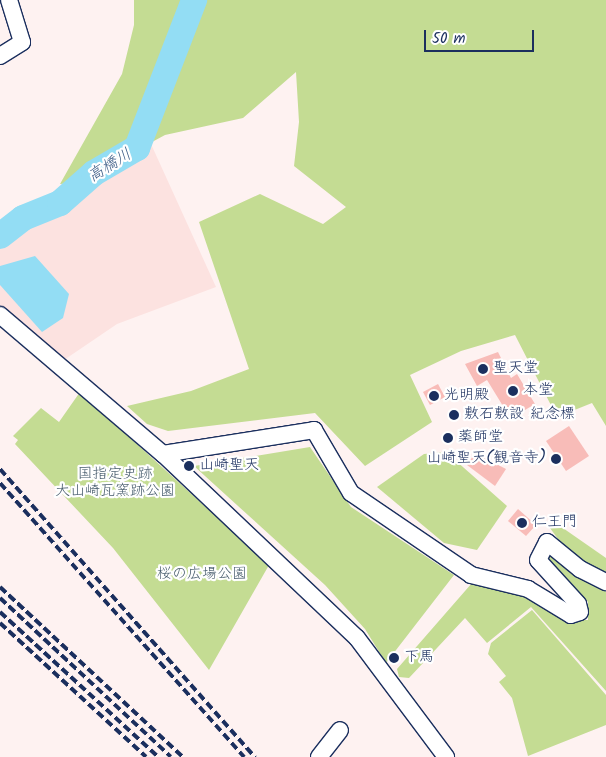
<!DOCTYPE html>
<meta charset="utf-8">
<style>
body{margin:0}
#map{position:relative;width:606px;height:757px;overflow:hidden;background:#fef2f1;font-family:Kalam,"Klee One",sans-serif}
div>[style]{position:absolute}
.built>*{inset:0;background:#fce2e0}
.green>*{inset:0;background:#c4dc93}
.water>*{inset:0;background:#93ddf4}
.river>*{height:26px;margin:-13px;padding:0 13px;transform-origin:13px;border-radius:13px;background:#93ddf4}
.building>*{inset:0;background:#f8bcb8}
.roads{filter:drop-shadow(1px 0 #1b2f5e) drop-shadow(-1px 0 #1b2f5e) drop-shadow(0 1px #1b2f5e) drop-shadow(0 -1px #1b2f5e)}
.street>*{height:16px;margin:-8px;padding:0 8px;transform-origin:8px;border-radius:8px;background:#fff}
.rail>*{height:4px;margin-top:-2px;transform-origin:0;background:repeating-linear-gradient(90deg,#1b2f5e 0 8px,transparent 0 12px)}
.dots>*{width:14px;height:14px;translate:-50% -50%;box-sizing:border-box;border:2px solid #fff;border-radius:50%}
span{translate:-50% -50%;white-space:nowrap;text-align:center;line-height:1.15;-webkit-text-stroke:4.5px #fff;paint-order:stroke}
.poi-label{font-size:15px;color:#1b2f5e}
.left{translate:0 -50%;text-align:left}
.right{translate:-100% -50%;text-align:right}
.park-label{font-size:15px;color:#455a6b}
.water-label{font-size:16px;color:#395a84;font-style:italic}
.scale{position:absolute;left:424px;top:30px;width:110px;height:22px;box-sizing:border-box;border:2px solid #1b2f5e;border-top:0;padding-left:6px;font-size:15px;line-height:18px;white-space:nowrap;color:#1b2f5e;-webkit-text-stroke:4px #fff;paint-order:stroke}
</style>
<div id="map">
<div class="built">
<i style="clip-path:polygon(151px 144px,216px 287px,117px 324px,64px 360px,36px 341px,0 305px,0 241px,60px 204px,94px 174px)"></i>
</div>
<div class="green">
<i style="clip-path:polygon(134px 0,606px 0,606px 426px,592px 403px,557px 417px,515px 335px,461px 351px,410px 375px,432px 422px,365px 466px,315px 413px,168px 431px,147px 424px,127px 406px,191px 391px,249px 369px,199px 222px,260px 194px,323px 224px,346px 207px,294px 166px,299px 122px,296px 72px,243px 118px,165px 135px,76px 183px,60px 184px,122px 74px,134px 25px)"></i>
<i style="clip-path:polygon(80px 392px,269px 565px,209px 670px,113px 548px,15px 444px,18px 440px,13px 436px,41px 408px,59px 422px)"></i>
<i style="clip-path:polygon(310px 447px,351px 507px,454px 575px,386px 663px,365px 629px,325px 585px,194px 466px)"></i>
<i style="clip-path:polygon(446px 452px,507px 506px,477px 550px,444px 543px,377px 487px,424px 454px)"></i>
<i style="clip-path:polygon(560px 526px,606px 558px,606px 575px,584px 564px,558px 539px,550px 528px)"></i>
<i style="clip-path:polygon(549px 548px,606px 592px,606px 691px,531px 607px,487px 643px,465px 618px,409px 678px,399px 677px,397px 669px,472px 583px,526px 594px,565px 620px,588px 620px,588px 602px,544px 554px)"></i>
<i style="clip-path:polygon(532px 610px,606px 695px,606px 725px,528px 756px,512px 698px,499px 682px,506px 676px,488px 654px,491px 643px)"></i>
</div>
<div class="water">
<i style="clip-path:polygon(35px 256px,69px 294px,63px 318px,42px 332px,0 285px,0 266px)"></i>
</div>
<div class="river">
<i style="left:0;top:236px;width:29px;rotate:-38deg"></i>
<i style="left:23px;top:218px;width:40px;rotate:-22deg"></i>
<i style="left:60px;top:203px;width:45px;rotate:-41.4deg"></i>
<i style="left:94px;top:173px;width:50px;rotate:-30.2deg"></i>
<i style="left:137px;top:148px;width:159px;rotate:-68.9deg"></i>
</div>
<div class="building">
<i style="clip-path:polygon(498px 352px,511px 378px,517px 374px,535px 404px,515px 416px,510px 408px,506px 411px,487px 380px,477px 386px,465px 364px)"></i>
<i style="clip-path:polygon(438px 384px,445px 397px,430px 405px,423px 392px)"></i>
<i style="clip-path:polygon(569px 426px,589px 456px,566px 471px,546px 441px)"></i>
<i style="clip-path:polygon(475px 453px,506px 469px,495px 486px,467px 465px)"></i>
<i style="clip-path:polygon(518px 509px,536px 525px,526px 536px,508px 521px)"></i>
</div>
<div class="roads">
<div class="street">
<i style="left:0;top:56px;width:26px;rotate:-32deg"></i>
<i style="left:22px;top:42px;width:44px;rotate:-107.2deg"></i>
<i style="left:0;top:315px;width:214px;rotate:40.5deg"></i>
<i style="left:163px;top:454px;width:267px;rotate:43.5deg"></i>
<i style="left:357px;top:638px;width:149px;rotate:53.2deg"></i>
<i style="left:163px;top:454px;width:153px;rotate:-9deg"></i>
<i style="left:314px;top:430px;width:73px;rotate:59.6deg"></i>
<i style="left:351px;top:493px;width:145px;rotate:34.3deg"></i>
<i style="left:471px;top:575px;width:59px;rotate:13.8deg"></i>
<i style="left:528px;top:589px;width:50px;rotate:31.2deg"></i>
<i style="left:571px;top:615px;width:9px;rotate:-18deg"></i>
<i style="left:580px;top:612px;width:8px;rotate:-104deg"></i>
<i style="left:578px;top:604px;width:59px;rotate:-132.3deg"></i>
<i style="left:538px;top:560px;width:20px;rotate:-63deg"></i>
<i style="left:547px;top:542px;width:43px;rotate:39.3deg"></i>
<i style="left:580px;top:569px;width:29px;rotate:27deg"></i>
<i style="left:319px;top:757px;width:34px;rotate:-52deg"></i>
</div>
</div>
<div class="rail">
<i style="left:0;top:469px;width:385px;rotate:48.5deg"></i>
<i style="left:0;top:483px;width:367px;rotate:48.3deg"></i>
<i style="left:0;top:587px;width:250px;rotate:42.9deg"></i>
<i style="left:0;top:598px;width:233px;rotate:42.9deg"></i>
<i style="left:0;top:612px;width:214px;rotate:42.5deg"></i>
<i style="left:0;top:623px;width:198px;rotate:42.5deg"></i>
</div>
<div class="dots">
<i style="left:483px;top:369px;background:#1b2f5e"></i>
<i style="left:513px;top:391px;background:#1b2f5e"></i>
<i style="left:434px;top:396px;background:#1b2f5e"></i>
<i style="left:454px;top:415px;background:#1b2f5e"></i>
<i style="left:448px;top:438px;background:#1b2f5e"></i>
<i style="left:556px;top:459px;background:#1b2f5e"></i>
<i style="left:189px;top:466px;background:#1b2f5e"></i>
<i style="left:522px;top:523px;background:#1b2f5e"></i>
<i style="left:394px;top:658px;background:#1b2f5e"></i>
</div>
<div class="poi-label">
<span class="left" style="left:493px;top:369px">聖天堂</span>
<span class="left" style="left:523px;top:391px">本堂</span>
<span class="left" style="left:444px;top:396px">光明殿</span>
<span class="left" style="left:464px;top:415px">敷石敷設 紀念標</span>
<span class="left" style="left:458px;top:438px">薬師堂</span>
<span class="right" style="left:546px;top:459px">山崎聖天(観音寺)</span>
<span class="left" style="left:199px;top:466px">山崎聖天</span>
<span class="left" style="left:532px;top:523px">仁王門</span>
<span class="left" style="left:404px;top:658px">下馬</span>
</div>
<div class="park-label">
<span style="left:115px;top:483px">国指定史跡<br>大山崎瓦窯跡公園</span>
<span style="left:202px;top:575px">桜の広場公園</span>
</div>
<div class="water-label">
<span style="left:110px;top:166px;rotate:-32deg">高橋川</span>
</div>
<div class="scale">50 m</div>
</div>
